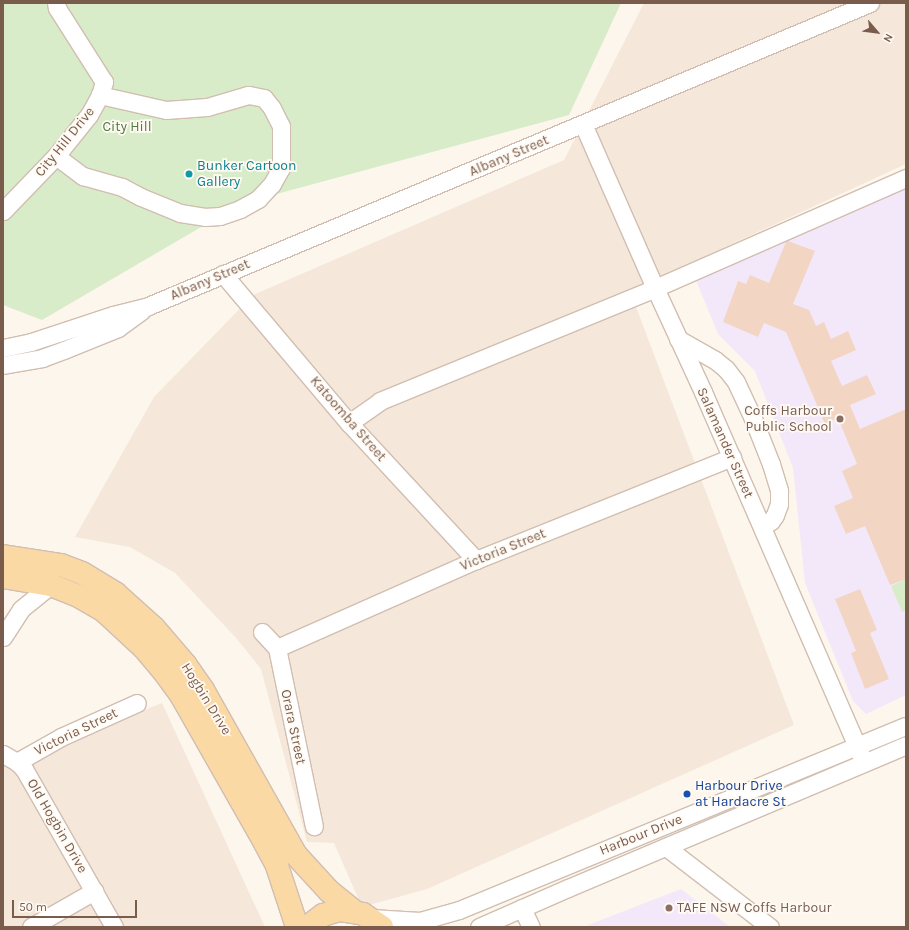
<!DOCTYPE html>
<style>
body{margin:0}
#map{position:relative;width:909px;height:930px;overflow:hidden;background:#fdf6ec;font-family:Karla,sans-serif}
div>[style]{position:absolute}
.residential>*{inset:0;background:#f5e8da}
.education>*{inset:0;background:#f3e8fa}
.green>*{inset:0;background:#d8ecc9}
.building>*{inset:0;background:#f3d5c3}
.roads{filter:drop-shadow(1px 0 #d1beb0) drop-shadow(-1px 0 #d1beb0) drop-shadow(0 1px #d1beb0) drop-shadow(0 -1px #d1beb0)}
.minor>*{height:17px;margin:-8.5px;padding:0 8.5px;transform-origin:8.5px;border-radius:8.5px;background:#fff}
.major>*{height:22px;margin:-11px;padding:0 11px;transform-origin:11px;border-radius:11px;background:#fbd9a5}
.dots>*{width:11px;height:11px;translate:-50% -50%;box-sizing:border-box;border:2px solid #fffaf3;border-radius:50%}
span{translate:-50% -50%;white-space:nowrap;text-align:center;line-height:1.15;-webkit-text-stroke:3.5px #fffaf3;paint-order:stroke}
.park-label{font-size:14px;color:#537a41}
.street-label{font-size:14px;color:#7a5c4d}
.culture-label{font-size:14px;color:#0d838f}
.left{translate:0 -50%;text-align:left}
.education-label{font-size:14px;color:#785e54}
.right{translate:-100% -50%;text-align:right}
.transit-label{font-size:14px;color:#164399}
.frame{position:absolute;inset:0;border:4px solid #7a5c4d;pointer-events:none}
.north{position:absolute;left:857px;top:12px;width:40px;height:40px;-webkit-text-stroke:3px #fffaf3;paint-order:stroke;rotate:118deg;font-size:11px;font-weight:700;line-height:16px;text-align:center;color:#7a5c4d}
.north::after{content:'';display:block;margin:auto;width:14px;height:18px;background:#7a5c4d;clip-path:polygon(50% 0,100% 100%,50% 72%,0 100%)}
.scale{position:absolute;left:12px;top:900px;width:125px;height:18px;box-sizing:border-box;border:2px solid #7a5c4d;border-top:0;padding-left:5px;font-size:12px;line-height:14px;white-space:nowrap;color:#7a5c4d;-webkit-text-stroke:3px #fffaf3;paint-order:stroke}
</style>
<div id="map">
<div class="residential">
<i style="clip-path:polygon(644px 3px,906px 3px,906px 164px,630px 291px,794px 725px,427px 889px,362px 907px,334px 843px,307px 842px,261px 669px,237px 639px,175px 573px,130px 547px,75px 537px,154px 397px,253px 295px,564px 160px)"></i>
<i style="clip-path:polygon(162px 703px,265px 927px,3px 927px,3px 766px)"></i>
</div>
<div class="education">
<i style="clip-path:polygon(906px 187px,906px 695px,866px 714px,853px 701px,805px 583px,793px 468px,755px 371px,718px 334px,695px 278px)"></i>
<i style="clip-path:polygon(681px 889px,730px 927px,583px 927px)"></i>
</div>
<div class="green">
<i style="clip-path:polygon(3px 3px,621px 3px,569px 115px,258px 199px,220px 216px,42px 320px,3px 305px)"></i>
<i style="clip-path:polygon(906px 579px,906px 610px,902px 612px,891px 586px)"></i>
</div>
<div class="building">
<i style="clip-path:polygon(788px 241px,815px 251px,793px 304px,809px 310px,816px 326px,824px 322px,831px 339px,848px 331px,856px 350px,831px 361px,842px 386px,867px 375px,876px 394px,850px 405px,860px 429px,906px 409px,906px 579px,890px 585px,865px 526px,846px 534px,834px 506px,853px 498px,842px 471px,857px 464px,838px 418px,825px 424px,786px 332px,764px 323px,758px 337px,723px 322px,738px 281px,746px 284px,750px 275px,769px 283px,786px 242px)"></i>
<i style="clip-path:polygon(860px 589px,877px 630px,870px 633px,889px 679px,865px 689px,851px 653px,856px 651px,835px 599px)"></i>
</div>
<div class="roads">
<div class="minor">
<i style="left:583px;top:124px;width:179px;rotate:66.3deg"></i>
<i style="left:655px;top:288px;width:115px;rotate:65.2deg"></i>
<i style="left:703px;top:392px;width:404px;rotate:66.5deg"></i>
<i style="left:56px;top:156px;width:34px;rotate:37deg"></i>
<i style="left:83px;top:176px;width:41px;rotate:15.8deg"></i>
<i style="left:122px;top:187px;width:21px;rotate:28deg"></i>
<i style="left:141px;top:197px;width:42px;rotate:22.3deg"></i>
<i style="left:180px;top:213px;width:25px;rotate:9deg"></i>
<i style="left:205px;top:217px;width:15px;rotate:-4deg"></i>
<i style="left:220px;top:216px;width:21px;rotate:-19deg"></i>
<i style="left:240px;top:209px;width:21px;rotate:-29deg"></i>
<i style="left:258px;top:199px;width:21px;rotate:-47deg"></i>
<i style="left:272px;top:184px;width:18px;rotate:-61deg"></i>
<i style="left:281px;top:168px;width:42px;rotate:-90deg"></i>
<i style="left:281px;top:126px;width:20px;rotate:-117deg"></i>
<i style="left:272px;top:108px;width:13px;rotate:-129deg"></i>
<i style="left:264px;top:98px;width:16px;rotate:-169deg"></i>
<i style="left:248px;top:95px;width:43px;rotate:163.7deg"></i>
<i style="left:207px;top:107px;width:41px;rotate:175.8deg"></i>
<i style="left:166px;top:110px;width:68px;rotate:-167.2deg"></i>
<i style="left:3px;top:211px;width:76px;rotate:-46.1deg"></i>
<i style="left:56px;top:156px;width:53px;rotate:-51.2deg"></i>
<i style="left:89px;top:115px;width:23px;rotate:-61deg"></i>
<i style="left:100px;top:95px;width:14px;rotate:-73deg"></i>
<i style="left:104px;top:82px;width:88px;rotate:-122.4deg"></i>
<i style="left:57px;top:8px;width:5px;rotate:-101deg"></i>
<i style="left:223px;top:274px;width:195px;rotate:49.8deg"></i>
<i style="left:349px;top:423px;width:187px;rotate:47.2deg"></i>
<i style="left:678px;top:339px;width:43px;rotate:29.6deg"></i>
<i style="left:715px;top:360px;width:14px;rotate:39deg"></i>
<i style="left:726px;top:369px;width:16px;rotate:52deg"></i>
<i style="left:736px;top:382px;width:38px;rotate:65deg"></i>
<i style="left:752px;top:416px;width:52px;rotate:68.4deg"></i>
<i style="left:771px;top:464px;width:28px;rotate:73deg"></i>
<i style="left:779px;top:491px;width:13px;rotate:90deg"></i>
<i style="left:779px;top:504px;width:12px;rotate:110deg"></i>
<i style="left:775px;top:515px;width:7px;rotate:124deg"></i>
<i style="left:771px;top:521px;width:10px;rotate:151deg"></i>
<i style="left:3px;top:348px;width:29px;rotate:-12deg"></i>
<i style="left:31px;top:342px;width:86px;rotate:-18.2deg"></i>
<i style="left:113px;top:315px;width:36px;rotate:-14deg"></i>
<i style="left:148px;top:306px;width:783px;rotate:-22.77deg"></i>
<i style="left:3px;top:365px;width:40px;rotate:-10deg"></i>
<i style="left:42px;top:358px;width:23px;rotate:-20deg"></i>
<i style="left:64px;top:350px;width:58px;rotate:-22.2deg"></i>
<i style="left:118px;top:328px;width:29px;rotate:-36deg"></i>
<i style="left:349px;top:423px;width:38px;rotate:-35deg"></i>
<i style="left:380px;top:401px;width:297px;rotate:-22.3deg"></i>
<i style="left:655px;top:288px;width:274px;rotate:-23.7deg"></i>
<i style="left:262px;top:632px;width:22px;rotate:47deg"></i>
<i style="left:277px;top:648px;width:182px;rotate:78.3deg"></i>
<i style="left:3px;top:637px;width:33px;rotate:-57deg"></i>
<i style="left:21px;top:609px;width:38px;rotate:-39deg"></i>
<i style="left:277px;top:648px;width:218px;rotate:-23.9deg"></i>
<i style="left:476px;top:560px;width:276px;rotate:-21.9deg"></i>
<i style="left:3px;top:754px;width:16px;rotate:30deg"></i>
<i style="left:17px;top:762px;width:10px;rotate:45deg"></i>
<i style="left:24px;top:769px;width:182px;rotate:60.3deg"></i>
<i style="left:17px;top:762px;width:51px;rotate:-29.6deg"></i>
<i style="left:61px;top:737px;width:83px;rotate:-24.1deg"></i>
<i style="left:666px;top:847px;width:131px;rotate:37.6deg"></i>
<i style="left:522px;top:908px;width:21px;rotate:65deg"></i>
<i style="left:371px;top:918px;width:49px;rotate:3.5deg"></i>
<i style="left:420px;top:921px;width:41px;rotate:-15.8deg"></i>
<i style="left:459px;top:910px;width:483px;rotate:-22.4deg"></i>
<i style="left:31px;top:927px;width:73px;rotate:-29.7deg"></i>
<i style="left:479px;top:927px;width:97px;rotate:-23.7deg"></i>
<i style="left:568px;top:888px;width:367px;rotate:-22.9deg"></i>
</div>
<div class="major">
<i style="left:3px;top:556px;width:59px;rotate:8.8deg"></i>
<i style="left:61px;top:565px;width:22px;rotate:21deg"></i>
<i style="left:82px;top:573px;width:39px;rotate:31deg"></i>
<i style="left:115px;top:593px;width:52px;rotate:41.9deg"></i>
<i style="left:154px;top:628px;width:48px;rotate:49.3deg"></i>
<i style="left:185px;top:664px;width:32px;rotate:55deg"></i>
<i style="left:203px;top:690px;width:189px;rotate:60.6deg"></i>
<i style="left:296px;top:855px;width:49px;rotate:47.5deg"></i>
<i style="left:329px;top:891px;width:32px;rotate:39deg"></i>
<i style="left:3px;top:577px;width:49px;rotate:9.5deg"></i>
<i style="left:51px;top:585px;width:31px;rotate:22deg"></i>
<i style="left:80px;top:597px;width:28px;rotate:30deg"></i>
<i style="left:104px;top:611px;width:54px;rotate:42.8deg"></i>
<i style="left:144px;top:648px;width:33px;rotate:50deg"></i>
<i style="left:165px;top:673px;width:27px;rotate:54deg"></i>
<i style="left:181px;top:695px;width:170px;rotate:60.4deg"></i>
<i style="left:265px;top:843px;width:26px;rotate:62deg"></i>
<i style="left:277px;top:866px;width:64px;rotate:71.8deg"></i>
<i style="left:307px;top:927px;width:20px;rotate:-37deg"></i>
<i style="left:323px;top:915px;width:17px;rotate:-17deg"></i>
<i style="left:339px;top:910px;width:24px;rotate:9deg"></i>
<i style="left:363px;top:914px;width:23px;rotate:34deg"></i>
</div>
</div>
<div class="dots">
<i style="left:189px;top:174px;background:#0f9aa8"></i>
<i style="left:840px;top:419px;background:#8d6e63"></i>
<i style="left:687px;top:794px;background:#1a4fb4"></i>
<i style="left:669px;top:908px;background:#8d6e63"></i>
</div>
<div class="park-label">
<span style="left:127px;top:127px">City Hill</span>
</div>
<div class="street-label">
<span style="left:65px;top:142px;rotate:-51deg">City Hill Drive</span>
<span style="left:509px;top:156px;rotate:-23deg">Albany Street</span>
<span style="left:210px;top:280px;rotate:-23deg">Albany Street</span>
<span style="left:348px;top:419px;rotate:49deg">Katoomba Street</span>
<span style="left:725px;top:443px;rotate:66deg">Salamander Street</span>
<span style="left:503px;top:550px;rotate:-22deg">Victoria Street</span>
<span style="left:206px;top:699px;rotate:58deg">Hogbin Drive</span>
<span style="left:293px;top:727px;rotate:78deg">Orara Street</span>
<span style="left:76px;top:732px;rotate:-26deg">Victoria Street</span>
<span style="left:57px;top:826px;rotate:60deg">Old Hogbin Drive</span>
<span style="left:641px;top:835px;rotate:-22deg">Harbour Drive</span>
</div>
<div class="culture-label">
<span class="left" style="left:197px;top:174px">Bunker Cartoon<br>Gallery</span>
</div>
<div class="education-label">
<span class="right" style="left:832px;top:419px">Coffs Harbour<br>Public School</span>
<span class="left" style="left:677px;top:908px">TAFE NSW Coffs Harbour</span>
</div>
<div class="transit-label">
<span class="left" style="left:695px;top:794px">Harbour Drive<br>at Hardacre St</span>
</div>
<div class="frame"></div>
<div class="north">N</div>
<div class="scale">50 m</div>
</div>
